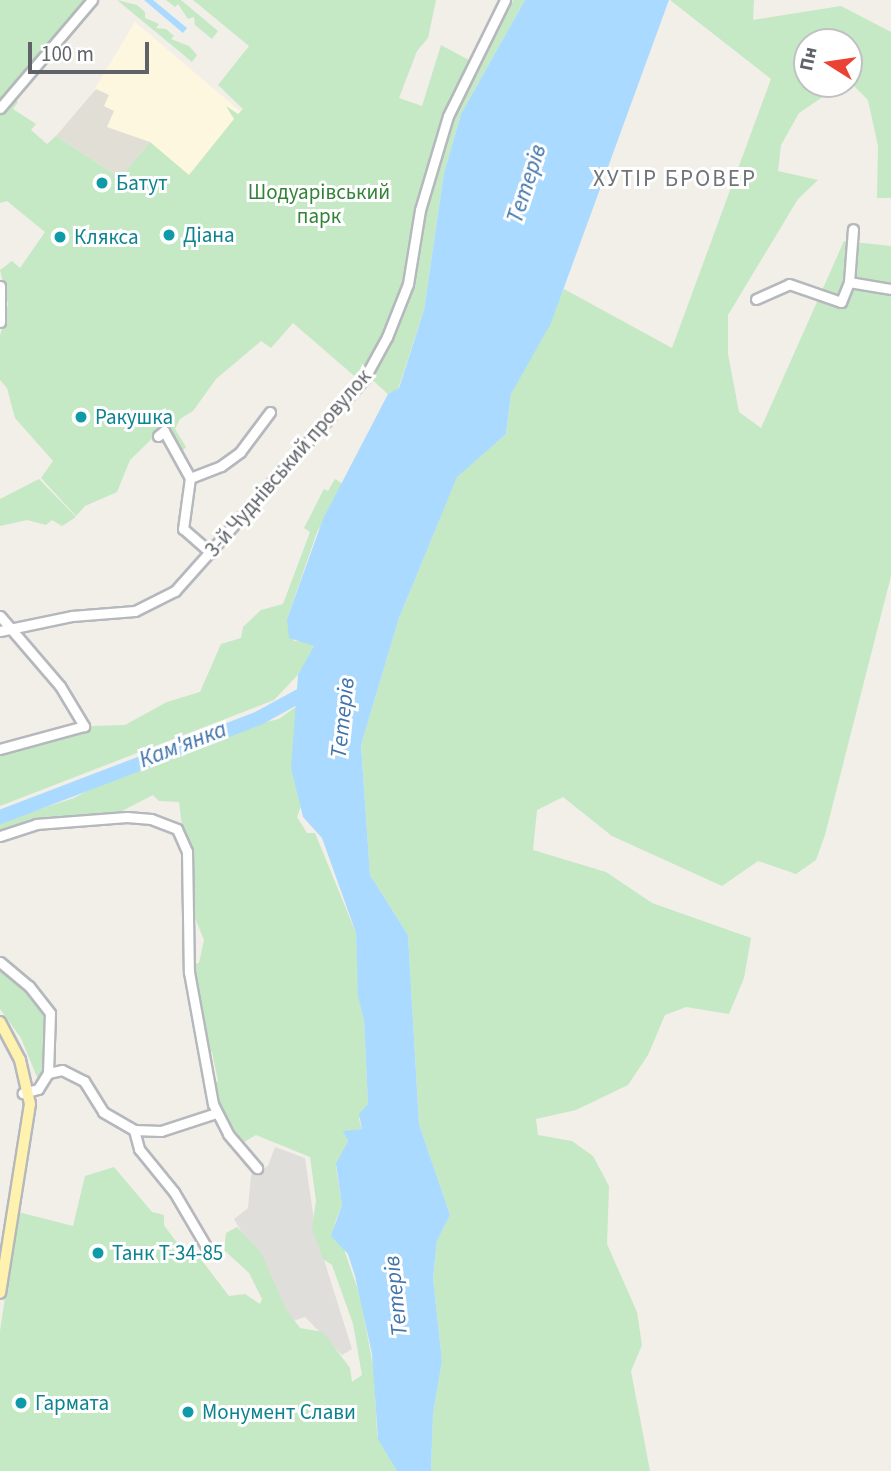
<!DOCTYPE html>
<meta charset="utf-8">
<style>
body{margin:0}
#map{position:relative;width:891px;height:1471px;overflow:hidden;background:#f1efe8;font-family:"Source Sans 3",sans-serif}
div>[style]{position:absolute}
.commercial>*{inset:0;background:#fef7e0}
.industrial>*{inset:0;background:#e0deda}
.education>*{inset:0;background:#e1ded6}
.green>*{inset:0;background:#c5e8c5}
.water>*{inset:0;background:#aadaff}
.river>*{height:14px;margin:-7px;padding:0 7px;transform-origin:7px;border-radius:7px;background:#aadaff}
.roads{filter:drop-shadow(2px 0 #b5b8bc) drop-shadow(-2px 0 #b5b8bc) drop-shadow(0 2px #b5b8bc) drop-shadow(0 -2px #b5b8bc)}
.minor>*{height:9px;margin:-4.5px;padding:0 4.5px;transform-origin:4.5px;border-radius:4.5px;background:#fff}
.major>*{height:10px;margin:-5px;padding:0 5px;transform-origin:5px;border-radius:5px;background:#fff2af}
.dots>*{width:19px;height:19px;translate:-50% -50%;box-sizing:border-box;border:4px solid #fff;border-radius:50%}
span{translate:-50% -50%;white-space:nowrap;text-align:center;line-height:1.15;-webkit-text-stroke:6px #fff;paint-order:stroke}
.culture-label{font-size:21px;color:#0d838f}
.left{translate:0 -50%;text-align:left}
.park-label{font-size:21px;color:#348238}
.street-label{font-size:21px;color:#5f6368}
.neighbourhood-label{font-size:23px;color:#70757a;letter-spacing:2px}
.water-label{font-size:23px;color:#4174aa;font-style:italic}
.north{position:absolute;left:793px;top:28px;width:70px;height:70px;box-sizing:border-box;background:#fff;border:2px solid #bfc1c3;border-radius:50%;rotate:282deg;font-size:19px;font-weight:700;line-height:28px;text-align:center;color:#5f6368}
.north::after{content:'';display:block;margin:auto;width:24px;height:32px;background:#ea4335;clip-path:polygon(50% 0,100% 100%,50% 72%,0 100%)}
.scale{position:absolute;left:28px;top:42px;width:121px;height:32px;box-sizing:border-box;border:4px solid #5f6368;border-top:0;padding-left:9px;font-size:21px;line-height:24px;white-space:nowrap;color:#5f6368;-webkit-text-stroke:5px #fff;paint-order:stroke}
</style>
<div id="map">
<div class="commercial">
<i style="clip-path:polygon(135px 22px,241px 112px,189px 176px,150px 142px,56px 136px,85px 105px)"></i>
</div>
<div class="industrial">
<i style="clip-path:polygon(275px 1147px,305px 1158px,316px 1234px,352px 1349px,342px 1355px,305px 1317px,293px 1321px,234px 1219px,248px 1208px,251px 1175px,268px 1166px)"></i>
</div>
<div class="education">
<i style="clip-path:polygon(96px 89px,109px 95px,104px 106px,114px 111px,107px 127px,150px 142px,120px 178px,56px 136px)"></i>
</div>
<div class="green">
<i style="clip-path:polygon(0 0,87px 0,8px 94px,18px 102px,13px 109px,36px 124px,31px 130px,47px 144px,56px 136px,120px 178px,150px 142px,189px 175px,234px 119px,226px 106px,238px 114px,243px 109px,218px 85px,249px 46px,193px 0,436px 0,428px 38px,417px 51px,399px 98px,422px 106px,441px 45px,478px 65px,513px 0,525px 0,461px 114px,444px 173px,424px 310px,398px 389px,388px 394px,370px 378px,359px 380px,293px 323px,271px 348px,261px 341px,216px 379px,193px 411px,180px 419px,175px 429px,186px 447px,181px 452px,169px 426px,170px 435px,159px 432px,130px 460px,117px 492px,85px 506px,76px 516px,41px 478px,53px 461px,15px 418px,7px 388px,0 380px,0 336px,8px 304px,0 270px,12px 261px,20px 268px,45px 232px,7px 201px,0 203px)"></i>
<i style="clip-path:polygon(117px 0,137px 5px,145px 12px,145px 18px,159px 24px,156px 28px,166px 29px,174px 36px,171px 39px,189px 46px,197px 55px,192px 62px)"></i>
<i style="clip-path:polygon(166px 0,181px 0,218px 31px,212px 39px,195px 25px,194px 17px,188px 19px,178px 4px,175px 7px)"></i>
<i style="clip-path:polygon(670px 0,754px 0,753px 20px,841px 6px,891px 32px,891px 198px,877px 198px,878px 146px,868px 100px,849px 81px,849px 42px,807px 42px,807px 84px,842px 84px,799px 113px,781px 145px,778px 171px,818px 180px,798px 199px,728px 315px,728px 354px,739px 412px,761px 428px,844px 241px,891px 246px,891px 576px,825px 835px,816px 860px,796px 874px,758px 861px,722px 886px,612px 836px,563px 797px,537px 810px,533px 850px,606px 872px,652px 903px,751px 938px,744px 978px,729px 1014px,686px 1007px,665px 1015px,648px 1055px,628px 1085px,576px 1110px,536px 1119px,538px 1135px,572px 1141px,593px 1156px,609px 1186px,607px 1244px,637px 1312px,642px 1345px,631px 1371px,650px 1471px,431px 1471px,433px 1414px,442px 1361px,433px 1278px,437px 1241px,450px 1215px,419px 1124px,408px 935px,370px 875px,361px 745px,399px 618px,457px 476px,506px 434px,511px 394px,564px 289px,672px 348px,771px 79px)"></i>
<i style="clip-path:polygon(39px 479px,76px 517px,62px 526px,52px 520px,46px 525px,27px 520px,0 526px,0 499px)"></i>
<i style="clip-path:polygon(335px 479px,343px 484px,317px 532px,287px 619px,294px 641px,312px 642px,314px 646px,307px 665px,274px 700px,0 806px,0 750px,92px 726px,125px 725px,167px 702px,200px 692px,221px 644px,241px 638px,243px 627px,261px 610px,283px 604px,310px 532px,304px 528px,324px 489px,328px 491px)"></i>
<i style="clip-path:polygon(301px 703px,301px 806px,297px 817px,307px 833px,315px 833px,356px 933px,359px 997px,364px 1020px,368px 1104px,359px 1119px,362px 1129px,345px 1132px,348px 1141px,336px 1167px,342px 1205px,335px 1223px,360px 1296px,374px 1371px,377px 1434px,397px 1471px,0 1471px,0 1331px,18px 1212px,73px 1226px,85px 1176px,114px 1167px,152px 1212px,164px 1215px,164px 1225px,174px 1239px,183px 1249px,193px 1249px,229px 1296px,245px 1294px,260px 1304px,262px 1299px,249px 1273px,224px 1250px,226px 1233px,237px 1227px,261px 1253px,286px 1309px,300px 1328px,323px 1332px,350px 1368px,352px 1382px,362px 1375px,353px 1324px,332px 1265px,323px 1259px,312px 1229px,316px 1201px,310px 1157px,256px 1135px,244px 1142px,218px 1108px,212px 1083px,218px 1081px,212px 1052px,204px 1053px,191px 965px,199px 963px,204px 940px,193px 913px,179px 802px,159px 801px,153px 795px,122px 811px,20px 824px,0 832px,0 822px,74px 798px,122px 772px,173px 759px,239px 728px,279px 719px)"></i>
<i style="clip-path:polygon(0 966px,20px 981px,45px 1014px,45px 1069px,39px 1082px,21px 1038px,0 1009px)"></i>
</div>
<div class="water">
<i style="clip-path:polygon(144px 0,153px 0,187px 28px,183px 33px)"></i>
<i style="clip-path:polygon(525px 0,669px 0,551px 323px,511px 394px,506px 434px,457px 477px,399px 618px,361px 745px,370px 875px,408px 935px,419px 1124px,450px 1215px,437px 1241px,433px 1278px,442px 1361px,433px 1414px,431px 1471px,397px 1471px,378px 1439px,372px 1354px,355px 1276px,348px 1254px,331px 1236px,342px 1205px,336px 1164px,348px 1141px,343px 1131px,362px 1129px,359px 1114px,368px 1104px,364px 1020px,358px 996px,356px 933px,322px 838px,303px 817px,291px 768px,298px 675px,314px 646px,289px 638px,287px 619px,323px 519px,388px 394px,399px 388px,424px 310px,444px 173px,461px 114px)"></i>
</div>
<div class="river">
<i style="left:0;top:817px;width:277px;rotate:-20.9deg"></i>
<i style="left:259px;top:718px;width:58px;rotate:-28.8deg"></i>
</div>
<div class="roads">
<div class="minor">
<i style="left:0;top:108px;width:142px;rotate:-49.6deg"></i>
<i style="left:849px;top:282px;width:43px;rotate:9.5deg"></i>
<i style="left:0;top:286px;width:36px;rotate:90deg"></i>
<i style="left:756px;top:299px;width:36px;rotate:-24deg"></i>
<i style="left:789px;top:284px;width:55px;rotate:19.1deg"></i>
<i style="left:841px;top:302px;width:22px;rotate:-68deg"></i>
<i style="left:849px;top:282px;width:53px;rotate:-85.7deg"></i>
<i style="left:158px;top:436px;width:8px;rotate:-40deg"></i>
<i style="left:164px;top:431px;width:54px;rotate:61deg"></i>
<i style="left:211px;top:553px;width:37px;rotate:-139deg"></i>
<i style="left:183px;top:529px;width:51px;rotate:-82.2deg"></i>
<i style="left:190px;top:478px;width:33px;rotate:-21deg"></i>
<i style="left:221px;top:466px;width:24px;rotate:-36deg"></i>
<i style="left:240px;top:452px;width:50px;rotate:-53.1deg"></i>
<i style="left:0;top:616px;width:92px;rotate:49.4deg"></i>
<i style="left:60px;top:686px;width:47px;rotate:59deg"></i>
<i style="left:84px;top:726px;width:87px;rotate:164.7deg"></i>
<i style="left:0;top:631px;width:74px;rotate:-11.8deg"></i>
<i style="left:72px;top:616px;width:63px;rotate:-4.5deg"></i>
<i style="left:135px;top:611px;width:45px;rotate:-26.6deg"></i>
<i style="left:175px;top:591px;width:284px;rotate:-48.3deg"></i>
<i style="left:364px;top:379px;width:48px;rotate:-61.3deg"></i>
<i style="left:387px;top:337px;width:57px;rotate:-68.4deg"></i>
<i style="left:408px;top:284px;width:75px;rotate:-80.8deg"></i>
<i style="left:420px;top:210px;width:98px;rotate:-73.4deg"></i>
<i style="left:448px;top:116px;width:129px;rotate:-63.8deg"></i>
<i style="left:0;top:836px;width:38px;rotate:-18deg"></i>
<i style="left:36px;top:824px;width:91px;rotate:-4.4deg"></i>
<i style="left:127px;top:817px;width:24px;rotate:5deg"></i>
<i style="left:151px;top:819px;width:28px;rotate:21deg"></i>
<i style="left:177px;top:829px;width:24px;rotate:66deg"></i>
<i style="left:187px;top:851px;width:121px;rotate:89.1deg"></i>
<i style="left:189px;top:972px;width:134px;rotate:79.7deg"></i>
<i style="left:213px;top:1104px;width:34px;rotate:63deg"></i>
<i style="left:228px;top:1134px;width:45px;rotate:49.5deg"></i>
<i style="left:0;top:962px;width:38px;rotate:40deg"></i>
<i style="left:29px;top:986px;width:34px;rotate:52deg"></i>
<i style="left:50px;top:1013px;width:60px;rotate:91.9deg"></i>
<i style="left:48px;top:1073px;width:19px;rotate:122deg"></i>
<i style="left:38px;top:1089px;width:16px;rotate:165deg"></i>
<i style="left:48px;top:1073px;width:14px;rotate:-12deg"></i>
<i style="left:62px;top:1070px;width:25px;rotate:27deg"></i>
<i style="left:84px;top:1081px;width:36px;rotate:58deg"></i>
<i style="left:103px;top:1112px;width:36px;rotate:30deg"></i>
<i style="left:134px;top:1130px;width:27px;rotate:2deg"></i>
<i style="left:161px;top:1131px;width:58px;rotate:-18.1deg"></i>
<i style="left:134px;top:1130px;width:20px;rotate:75deg"></i>
<i style="left:139px;top:1149px;width:55px;rotate:50.9deg"></i>
<i style="left:174px;top:1192px;width:65px;rotate:59.5deg"></i>
</div>
<div class="major">
<i style="left:0;top:1022px;width:43px;rotate:62.2deg"></i>
<i style="left:20px;top:1060px;width:45px;rotate:77.2deg"></i>
<i style="left:30px;top:1104px;width:191px;rotate:99deg"></i>
</div>
</div>
<div class="dots">
<i style="left:102px;top:183px;background:#0f9aa8"></i>
<i style="left:169px;top:235px;background:#0f9aa8"></i>
<i style="left:60px;top:237px;background:#0f9aa8"></i>
<i style="left:81px;top:417px;background:#0f9aa8"></i>
<i style="left:98px;top:1253px;background:#0f9aa8"></i>
<i style="left:21px;top:1403px;background:#0f9aa8"></i>
<i style="left:188px;top:1412px;background:#0f9aa8"></i>
</div>
<div class="culture-label">
<span class="left" style="left:116px;top:183px">Батут</span>
<span class="left" style="left:183px;top:235px">Діана</span>
<span class="left" style="left:74px;top:237px">Клякса</span>
<span class="left" style="left:95px;top:417px">Ракушка</span>
<span class="left" style="left:112px;top:1253px">Танк Т-34-85</span>
<span class="left" style="left:35px;top:1403px">Гармата</span>
<span class="left" style="left:202px;top:1412px">Монумент Слави</span>
</div>
<div class="park-label">
<span style="left:319px;top:204px">Шодуарівський<br>парк</span>
</div>
<div class="street-label">
<span style="left:288px;top:463px;rotate:-49deg">3-й Чуднівський провулок</span>
</div>
<div class="neighbourhood-label">
<span style="left:675px;top:179px">ХУТІР БРОВЕР</span>
</div>
<div class="water-label">
<span style="left:527px;top:184px;rotate:-72deg">Тетерів</span>
<span style="left:343px;top:718px;rotate:-84deg">Тетерів</span>
<span style="left:183px;top:745px;rotate:-21deg">Кам'янка</span>
<span style="left:396px;top:1296px;rotate:-96deg">Тетерів</span>
</div>
<div class="north">Пн</div>
<div class="scale">100 m</div>
</div>
